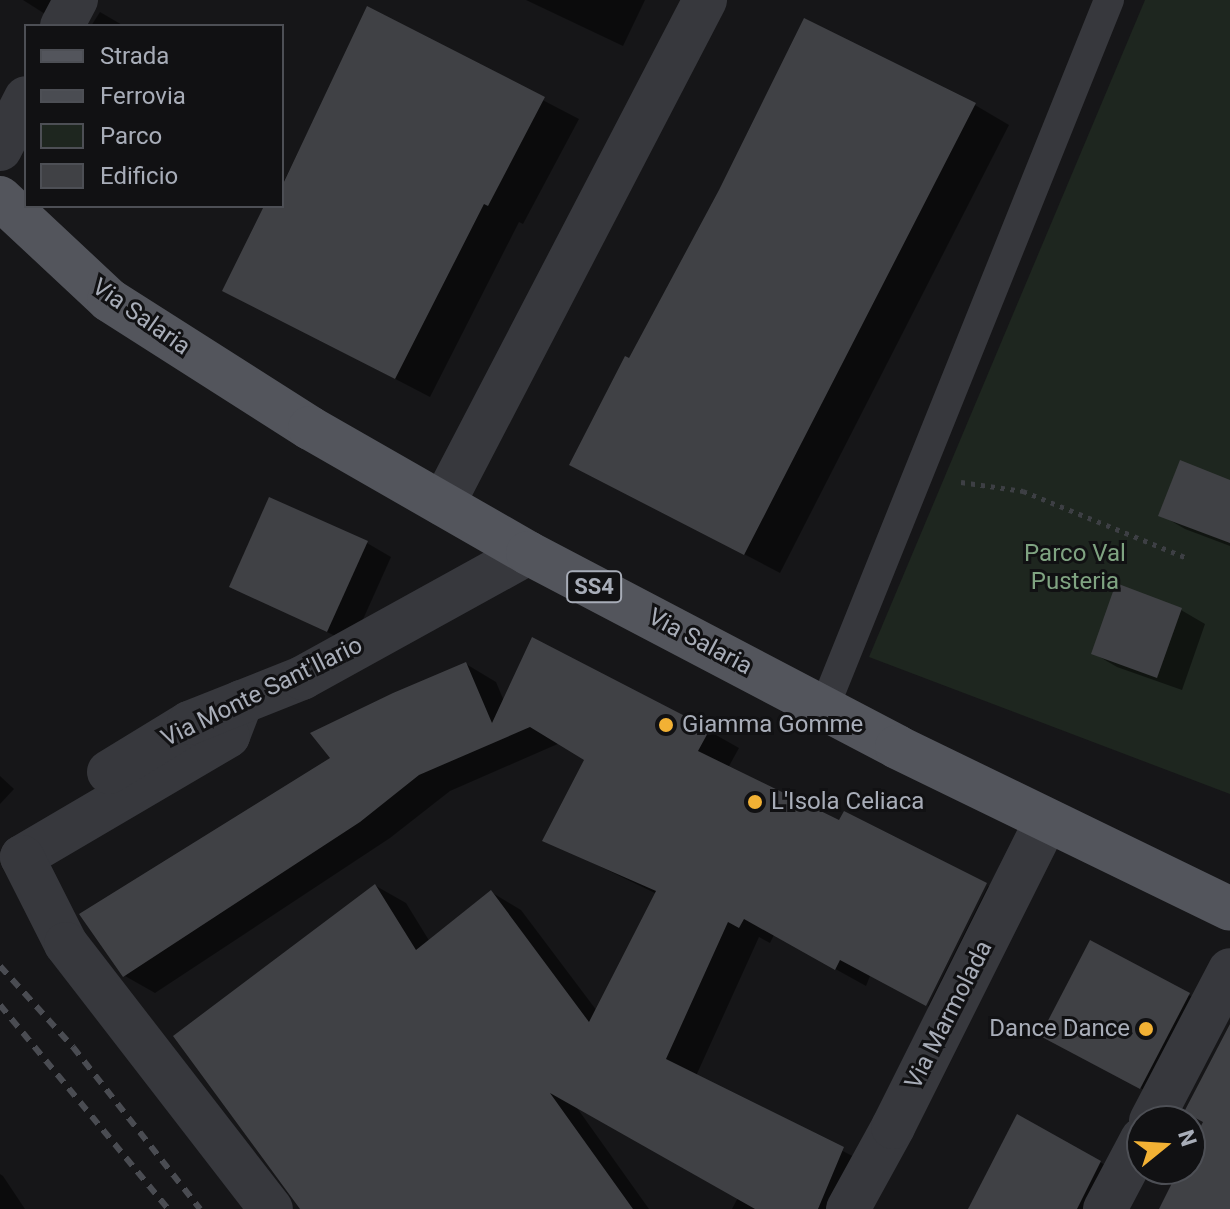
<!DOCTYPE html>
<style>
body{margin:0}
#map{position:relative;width:1230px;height:1209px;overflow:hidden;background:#161618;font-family:Roboto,sans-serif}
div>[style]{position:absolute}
.green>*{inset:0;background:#1e261f}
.shadow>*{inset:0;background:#0007}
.building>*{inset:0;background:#404145}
.path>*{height:5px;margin-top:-2.5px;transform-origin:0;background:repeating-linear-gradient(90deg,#3d3f44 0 4px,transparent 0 10px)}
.service>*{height:30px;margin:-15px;padding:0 15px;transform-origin:15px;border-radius:15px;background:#37383d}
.minor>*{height:44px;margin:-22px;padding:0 22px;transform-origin:22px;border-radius:22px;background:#37383d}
.primary>*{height:44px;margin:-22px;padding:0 22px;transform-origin:22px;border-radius:22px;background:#53555c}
.rail>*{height:6px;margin-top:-3px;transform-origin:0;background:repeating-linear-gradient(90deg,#4a4c52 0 10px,transparent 0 18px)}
.dots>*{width:22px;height:22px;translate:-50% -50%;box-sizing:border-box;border:4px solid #111113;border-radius:50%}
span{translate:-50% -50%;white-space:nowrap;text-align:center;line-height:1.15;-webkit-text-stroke:6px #111113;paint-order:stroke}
.shield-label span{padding:2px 6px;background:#111113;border:2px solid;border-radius:6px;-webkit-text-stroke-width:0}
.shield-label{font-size:22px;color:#a8adb8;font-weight:700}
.street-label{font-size:24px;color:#a8adb8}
.park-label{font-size:24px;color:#7fa381}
.poi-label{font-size:24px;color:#a8adb8}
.left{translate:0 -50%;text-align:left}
.right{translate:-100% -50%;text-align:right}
.legend{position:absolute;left:24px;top:24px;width:260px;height:184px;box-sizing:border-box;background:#111113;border:2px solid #4d4f55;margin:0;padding:10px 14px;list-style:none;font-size:24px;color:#a8adb8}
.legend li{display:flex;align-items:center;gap:16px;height:40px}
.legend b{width:40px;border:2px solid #4d4f55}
.north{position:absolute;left:1126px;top:1105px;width:80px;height:80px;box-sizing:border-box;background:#111113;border:2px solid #4d4f55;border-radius:50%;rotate:72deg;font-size:22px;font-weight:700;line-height:32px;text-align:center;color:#a8adb8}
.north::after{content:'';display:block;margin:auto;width:28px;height:36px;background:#f2b134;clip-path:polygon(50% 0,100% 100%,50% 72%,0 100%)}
</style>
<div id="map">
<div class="green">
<i style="clip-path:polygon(1145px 0,1230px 0,1230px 794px,869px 657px)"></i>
</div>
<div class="shadow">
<i style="clip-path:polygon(23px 0,81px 0,64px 26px)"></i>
<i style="clip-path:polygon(526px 0,645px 0,623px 46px)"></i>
<i style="clip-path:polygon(368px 9px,579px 119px,523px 224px,519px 222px,430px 397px,224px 290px,267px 206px,282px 206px,282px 185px)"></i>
<i style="clip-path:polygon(100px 12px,124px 26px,91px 26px)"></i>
<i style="clip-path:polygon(975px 105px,1009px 125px,780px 573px,572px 464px,630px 360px)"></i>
<i style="clip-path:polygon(1230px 482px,1230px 546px,1185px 529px,1161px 515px)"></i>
<i style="clip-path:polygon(367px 543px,391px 557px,352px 644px,231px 586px)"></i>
<i style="clip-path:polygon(1181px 610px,1205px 624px,1182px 690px,1117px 667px,1093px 653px)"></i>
<i style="clip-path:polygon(466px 664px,496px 682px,504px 701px,709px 731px,739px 748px,728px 768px,870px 976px,866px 986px,774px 935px,770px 943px,759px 937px,696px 1076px,876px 1168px,859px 1209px,732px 1209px,744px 1186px,575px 1105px,649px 1209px,310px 1209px,376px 886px,406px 903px,430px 942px,491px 892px,521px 910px,597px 1011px,657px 894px,545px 840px,586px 759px,560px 743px,450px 791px,390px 838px,155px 993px,125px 976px,332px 758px)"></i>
<i style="clip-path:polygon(0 776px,14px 789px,0 804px)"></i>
<i style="clip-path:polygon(988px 886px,1016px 902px,957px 1021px,928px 1006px)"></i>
<i style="clip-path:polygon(1185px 993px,1209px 1006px,1165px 1101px,1066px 1049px)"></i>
<i style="clip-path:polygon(1100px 1162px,1133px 1181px,1119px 1209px,970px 1209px)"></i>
<i style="clip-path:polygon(0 1174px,3px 1176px,25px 1209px,0 1209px)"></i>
</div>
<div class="building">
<i style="clip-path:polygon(367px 6px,545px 97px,488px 206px,484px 204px,395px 379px,222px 291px,264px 206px,282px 206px,282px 186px)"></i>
<i style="clip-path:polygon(804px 18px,976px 103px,744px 555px,569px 465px,625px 356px,629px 358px,719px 190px)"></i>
<i style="clip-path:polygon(1180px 460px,1230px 480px,1230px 543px,1158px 516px)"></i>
<i style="clip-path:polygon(269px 497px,368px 541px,327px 632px,229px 587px)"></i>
<i style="clip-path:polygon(1116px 583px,1182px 608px,1157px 678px,1091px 654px)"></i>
<i style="clip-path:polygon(532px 637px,710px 729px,698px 751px,839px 820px,844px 811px,987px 883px,926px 1006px,840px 960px,835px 970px,744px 919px,739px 928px,728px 922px,666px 1059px,844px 1147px,818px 1209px,755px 1209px,550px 1093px,633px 1209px,300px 1209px,173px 1036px,375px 884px,416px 950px,491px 890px,589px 1022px,656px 891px,542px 841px,584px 760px,530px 727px,419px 775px,360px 822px,123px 977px,79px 914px,330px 758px,310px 733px,393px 693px,466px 662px,492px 723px)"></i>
<i style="clip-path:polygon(1090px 940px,1190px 993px,1140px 1089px,1040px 1036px)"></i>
<i style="clip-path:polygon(1230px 1024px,1230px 1209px,1159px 1209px,1179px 1169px,1190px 1169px,1190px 1147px,1203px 1122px,1184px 1112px)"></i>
<i style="clip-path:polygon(1017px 1114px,1101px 1161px,1077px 1209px,968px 1209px)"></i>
</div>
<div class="path">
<i style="left:961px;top:482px;width:63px;rotate:8.3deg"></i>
<i style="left:1023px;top:491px;width:177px;rotate:22.2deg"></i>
</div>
<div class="service">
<i style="left:824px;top:708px;width:763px;rotate:-68.07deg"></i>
</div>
<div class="minor">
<i style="left:62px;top:26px;width:30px;rotate:-62deg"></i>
<i style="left:0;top:149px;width:57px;rotate:-63deg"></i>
<i style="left:443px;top:504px;width:568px;rotate:-62.53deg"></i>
<i style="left:241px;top:702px;width:36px;rotate:111deg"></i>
<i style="left:228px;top:736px;width:239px;rotate:149.6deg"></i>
<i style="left:22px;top:857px;width:97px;rotate:63.2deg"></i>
<i style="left:66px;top:944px;width:335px;rotate:52.3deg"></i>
<i style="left:109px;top:772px;width:94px;rotate:-31.5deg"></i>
<i style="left:189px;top:723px;width:122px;rotate:-21.7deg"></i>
<i style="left:302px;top:678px;width:258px;rotate:-28.9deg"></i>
<i style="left:1151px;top:1121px;width:170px;rotate:-62.4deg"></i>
<i style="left:848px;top:1209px;width:94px;rotate:-61.2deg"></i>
<i style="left:893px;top:1127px;width:343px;rotate:-63.4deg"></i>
<i style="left:1105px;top:1209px;width:79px;rotate:-62.1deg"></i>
</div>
<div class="primary">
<i style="left:0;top:198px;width:149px;rotate:43.1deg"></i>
<i style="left:109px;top:300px;width:238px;rotate:32.5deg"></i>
<i style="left:310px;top:428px;width:251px;rotate:29.8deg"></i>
<i style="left:528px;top:553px;width:417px;rotate:27.7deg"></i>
<i style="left:897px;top:747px;width:370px;rotate:25.9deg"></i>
</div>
<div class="rail">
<i style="left:0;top:966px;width:109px;rotate:48deg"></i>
<i style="left:73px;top:1047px;width:206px;rotate:51.9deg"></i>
<i style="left:0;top:1005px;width:264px;rotate:50.5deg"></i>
</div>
<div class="dots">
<i style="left:666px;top:725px;background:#f2b134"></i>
<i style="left:755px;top:802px;background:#f2b134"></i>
<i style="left:1146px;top:1029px;background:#f2b134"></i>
</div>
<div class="shield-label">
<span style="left:594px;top:587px">SS4</span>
</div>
<div class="street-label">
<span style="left:141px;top:317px;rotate:35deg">Via Salaria</span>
<span style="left:700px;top:642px;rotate:28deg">Via Salaria</span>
<span style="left:262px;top:692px;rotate:-26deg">Via Monte Sant'Ilario</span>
<span style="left:949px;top:1015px;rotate:-63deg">Via Marmolada</span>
</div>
<div class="park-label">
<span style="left:1075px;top:568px">Parco Val<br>Pusteria</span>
</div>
<div class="poi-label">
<span class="left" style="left:682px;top:725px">Giamma Gomme</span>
<span class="left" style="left:771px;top:802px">L'Isola Celiaca</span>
<span class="right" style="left:1130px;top:1029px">Dance Dance</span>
</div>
<ul class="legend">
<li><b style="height:10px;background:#53555c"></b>Strada</li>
<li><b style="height:10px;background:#4a4c52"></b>Ferrovia</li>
<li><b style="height:22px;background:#1e261f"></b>Parco</li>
<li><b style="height:22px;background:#404145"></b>Edificio</li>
</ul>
<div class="north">N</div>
</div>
